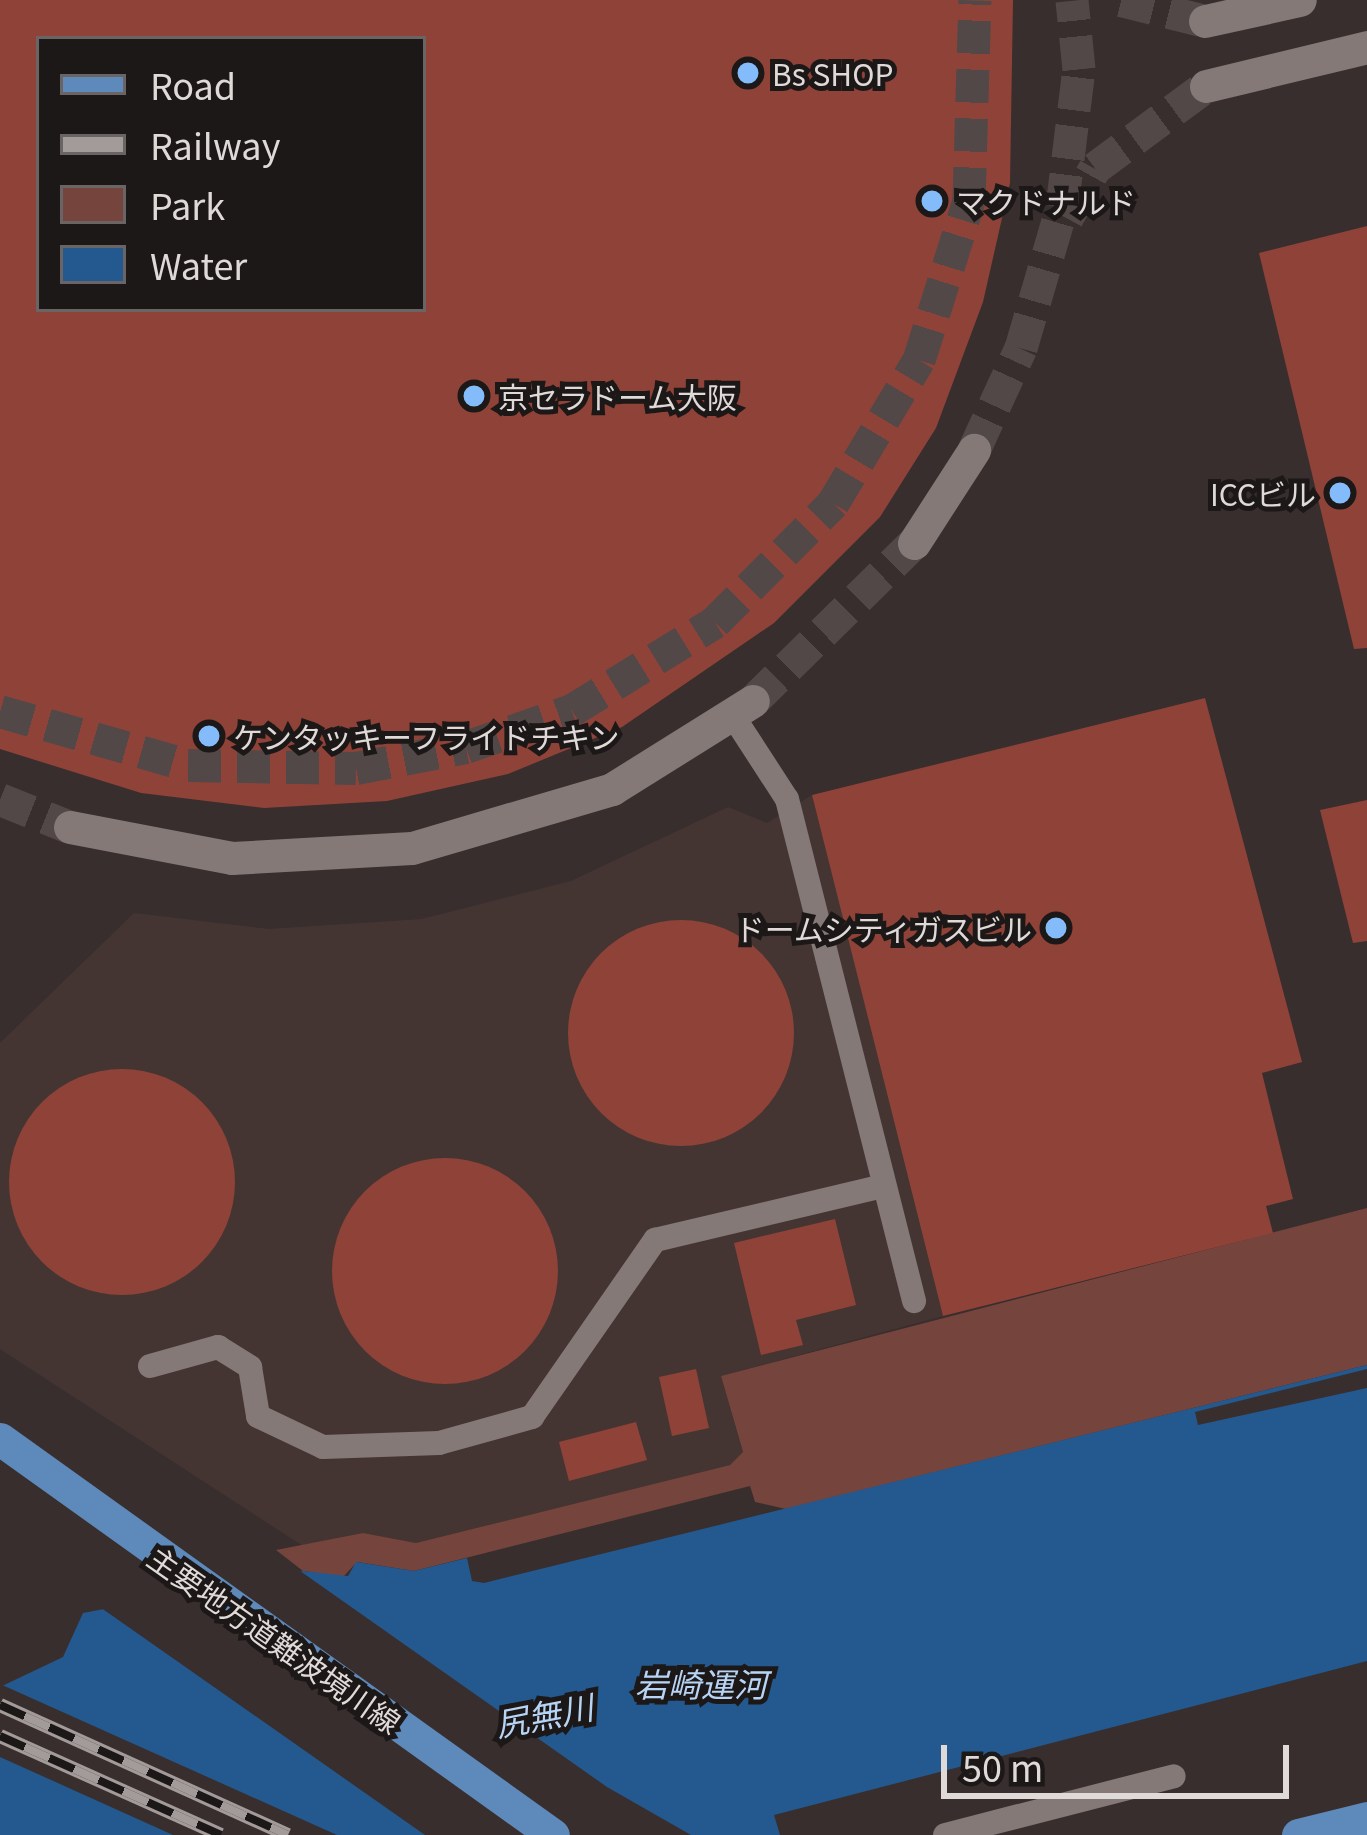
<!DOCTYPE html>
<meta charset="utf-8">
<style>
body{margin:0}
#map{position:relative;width:1367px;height:1835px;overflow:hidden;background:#382e2d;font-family:Georgia,"Noto Sans JP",serif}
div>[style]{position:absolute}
.built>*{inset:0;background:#453532}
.green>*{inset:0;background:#74443d}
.water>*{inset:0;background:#245990}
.pier>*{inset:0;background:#382e2d}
.building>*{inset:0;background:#8f4238}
.round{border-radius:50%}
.pedestrian-tunnel>*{height:33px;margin-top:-16.5px;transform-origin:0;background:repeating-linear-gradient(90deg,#514847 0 33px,transparent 0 49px)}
.tertiary-tunnel>*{height:33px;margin-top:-16.5px;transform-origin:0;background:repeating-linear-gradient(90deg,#514847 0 33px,transparent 0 49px)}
.service>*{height:24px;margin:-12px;padding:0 12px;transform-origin:12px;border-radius:12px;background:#847977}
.tertiary>*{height:33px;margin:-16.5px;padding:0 16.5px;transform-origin:16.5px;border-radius:16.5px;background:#847977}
.primary>*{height:33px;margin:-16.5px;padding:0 16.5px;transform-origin:16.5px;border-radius:16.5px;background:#5e89bb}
.rail>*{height:14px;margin-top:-7px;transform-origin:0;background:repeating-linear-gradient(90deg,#1c1817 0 27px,#a29b9a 0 54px);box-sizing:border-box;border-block:3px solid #a29b9a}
.dots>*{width:33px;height:33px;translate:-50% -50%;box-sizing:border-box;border:6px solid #1c1817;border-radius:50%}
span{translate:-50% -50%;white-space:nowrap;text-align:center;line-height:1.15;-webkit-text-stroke:10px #1c1817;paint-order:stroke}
.poi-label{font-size:30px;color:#dfd9d8}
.left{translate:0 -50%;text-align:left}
.right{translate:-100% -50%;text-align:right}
.street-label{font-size:30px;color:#dfd9d8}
.water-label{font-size:33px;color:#b8d4f5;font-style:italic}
.legend{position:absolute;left:36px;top:36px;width:390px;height:276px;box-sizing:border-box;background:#1c1817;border:3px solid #6a6564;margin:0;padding:15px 21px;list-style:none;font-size:36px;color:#dfd9d8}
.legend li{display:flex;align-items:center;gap:24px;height:60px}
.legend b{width:60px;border:3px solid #6a6564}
.scale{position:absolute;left:941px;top:1745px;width:348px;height:54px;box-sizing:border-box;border:6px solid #dfd9d8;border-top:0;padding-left:15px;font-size:36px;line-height:42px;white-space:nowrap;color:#dfd9d8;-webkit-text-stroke:9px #1c1817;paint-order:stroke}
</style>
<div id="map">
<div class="built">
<i style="clip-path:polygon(812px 795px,943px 1316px,721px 1376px,743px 1453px,730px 1465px,416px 1543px,363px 1533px,303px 1546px,0 1349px,0 1043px,134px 913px,269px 929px,422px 919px,571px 881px,728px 807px,767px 823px)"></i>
</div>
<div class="green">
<i style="clip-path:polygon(1367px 1208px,1367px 1365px,786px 1509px,755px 1502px,750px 1486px,414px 1571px,357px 1562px,343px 1577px,303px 1571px,276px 1550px,363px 1533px,416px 1543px,730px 1465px,743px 1452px,721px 1376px)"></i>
</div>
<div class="water">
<i style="clip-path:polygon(1367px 1365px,1367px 1661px,774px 1815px,780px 1835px,0 1835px,0 1687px,63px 1657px,83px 1613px,303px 1571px,348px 1576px,356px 1562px,414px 1571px,467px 1558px,472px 1581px,484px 1583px)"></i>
</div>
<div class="pier">
<i style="clip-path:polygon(1367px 1369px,1367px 1388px,1198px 1425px,1195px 1412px)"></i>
<i style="clip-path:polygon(293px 1566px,607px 1787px,691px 1835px,425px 1835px,97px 1605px)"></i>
<i style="clip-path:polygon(0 1684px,337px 1835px,173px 1835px,0 1757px)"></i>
</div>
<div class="building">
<i style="clip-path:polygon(evenodd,0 0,1013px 0,1010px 183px,983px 302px,936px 428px,880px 517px,774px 623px,622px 727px,508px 774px,387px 801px,264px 808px,141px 793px,0 749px,0 0,39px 39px,423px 39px,423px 309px,39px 309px,39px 39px)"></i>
<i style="clip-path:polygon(1367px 226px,1367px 648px,1354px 649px,1259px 253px)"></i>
<i style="clip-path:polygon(1205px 698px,1302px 1062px,1262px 1073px,1293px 1199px,1266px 1206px,1273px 1233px,943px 1316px,812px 795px)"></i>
<i style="clip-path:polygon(1367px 800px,1367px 941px,1353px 943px,1320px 810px)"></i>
<i class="round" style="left:568px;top:920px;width:226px;height:226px"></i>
<i class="round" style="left:9px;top:1069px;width:226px;height:226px"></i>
<i class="round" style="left:332px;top:1158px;width:226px;height:226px"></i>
<i style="clip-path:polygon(835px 1219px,856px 1305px,796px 1320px,803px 1345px,761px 1355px,734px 1243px)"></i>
<i style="clip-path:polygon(696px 1369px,709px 1428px,672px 1436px,659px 1377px)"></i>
<i style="clip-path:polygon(636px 1422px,647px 1460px,569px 1481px,559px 1442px)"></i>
</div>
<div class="pedestrian-tunnel">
<i style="left:0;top:711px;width:196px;rotate:16deg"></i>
<i style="left:188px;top:765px;width:168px;rotate:1deg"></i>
<i style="left:356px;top:768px;width:112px;rotate:-10.8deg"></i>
<i style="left:466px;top:747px;width:112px;rotate:-19.2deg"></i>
<i style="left:572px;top:710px;width:168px;rotate:-31.6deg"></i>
<i style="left:715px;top:622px;width:168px;rotate:-45.2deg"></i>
<i style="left:833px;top:503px;width:167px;rotate:-59deg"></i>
<i style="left:919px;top:360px;width:168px;rotate:-72.6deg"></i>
<i style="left:969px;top:200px;width:200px;rotate:-88.3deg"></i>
</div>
<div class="tertiary-tunnel">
<i style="left:1121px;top:0;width:87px;rotate:14deg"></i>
<i style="left:1067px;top:218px;width:57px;rotate:-60.8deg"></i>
<i style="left:1095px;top:168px;width:138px;rotate:-36.5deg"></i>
<i style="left:974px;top:450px;width:112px;rotate:-65.3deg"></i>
<i style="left:1021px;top:348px;width:147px;rotate:-73.8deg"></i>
<i style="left:1062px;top:207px;width:139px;rotate:-83deg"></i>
<i style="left:1079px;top:69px;width:69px;rotate:-95.8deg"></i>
<i style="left:753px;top:701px;width:226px;rotate:-44.5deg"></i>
<i style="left:0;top:799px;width:75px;rotate:21.8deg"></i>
</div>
<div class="service">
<i style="left:735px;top:719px;width:95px;rotate:57deg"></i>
<i style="left:787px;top:799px;width:518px;rotate:75.8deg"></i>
<i style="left:150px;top:1366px;width:71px;rotate:-15.6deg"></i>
<i style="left:218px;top:1347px;width:38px;rotate:32deg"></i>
<i style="left:250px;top:1367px;width:50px;rotate:80.7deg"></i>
<i style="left:258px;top:1416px;width:72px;rotate:25.5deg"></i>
<i style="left:323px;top:1447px;width:116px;rotate:-2deg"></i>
<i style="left:439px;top:1443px;width:97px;rotate:-15.6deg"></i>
<i style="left:532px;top:1417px;width:216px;rotate:-55.2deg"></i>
<i style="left:655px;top:1240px;width:235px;rotate:-13.3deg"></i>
<i style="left:945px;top:1835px;width:236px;rotate:-14.4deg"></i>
</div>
<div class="tertiary">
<i style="left:1205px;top:21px;width:97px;rotate:-12.5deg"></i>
<i style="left:1206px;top:86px;width:166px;rotate:-13.6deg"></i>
<i style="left:914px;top:543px;width:111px;rotate:-57.2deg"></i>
<i style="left:70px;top:827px;width:165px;rotate:10.8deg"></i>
<i style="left:232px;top:858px;width:180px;rotate:-3.2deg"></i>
<i style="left:412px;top:848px;width:209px;rotate:-16.4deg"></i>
<i style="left:612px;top:789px;width:166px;rotate:-32deg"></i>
</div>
<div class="primary">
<i style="left:0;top:1439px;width:680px;rotate:35.61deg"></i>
<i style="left:1298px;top:1835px;width:71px;rotate:-13.8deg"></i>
</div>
<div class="rail">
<i style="left:0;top:1705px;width:316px;rotate:24.3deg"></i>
<i style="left:0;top:1736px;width:242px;rotate:24.1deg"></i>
</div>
<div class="dots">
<i style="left:748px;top:73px;background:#84bcfb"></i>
<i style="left:932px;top:201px;background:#84bcfb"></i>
<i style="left:474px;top:396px;background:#84bcfb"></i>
<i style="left:1340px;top:493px;background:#84bcfb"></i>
<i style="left:209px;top:736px;background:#84bcfb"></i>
<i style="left:1056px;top:928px;background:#84bcfb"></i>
</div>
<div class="poi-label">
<span class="left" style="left:772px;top:73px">Bs SHOP</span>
<span class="left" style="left:956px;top:201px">マクドナルド</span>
<span class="left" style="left:498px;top:396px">京セラドーム大阪</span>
<span class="right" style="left:1316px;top:493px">ICCビル</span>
<span class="left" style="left:233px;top:736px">ケンタッキーフライドチキン</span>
<span class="right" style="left:1032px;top:928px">ドームシティガスビル</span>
</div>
<div class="street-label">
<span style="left:275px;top:1639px;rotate:35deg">主要地方道難波境川線</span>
</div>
<div class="water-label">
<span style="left:701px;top:1684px">岩崎運河</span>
<span style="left:544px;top:1715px;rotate:-11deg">尻無川</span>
</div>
<ul class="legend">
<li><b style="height:15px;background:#5e89bb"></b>Road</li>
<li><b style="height:15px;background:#a29b9a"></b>Railway</li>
<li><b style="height:33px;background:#74443d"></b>Park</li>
<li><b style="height:33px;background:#245990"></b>Water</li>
</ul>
<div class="scale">50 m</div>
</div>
